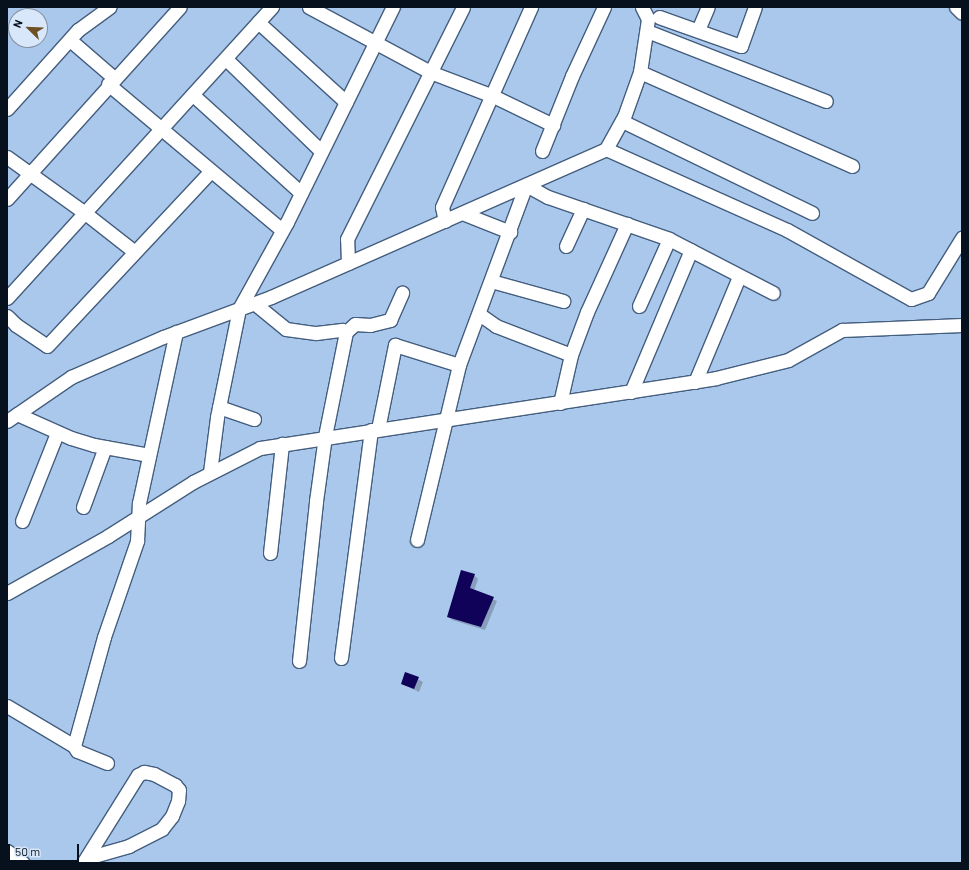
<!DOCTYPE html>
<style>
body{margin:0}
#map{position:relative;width:969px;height:870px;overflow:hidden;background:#aac7ec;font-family:Barlow,sans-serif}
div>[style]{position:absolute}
.shadow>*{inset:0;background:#0003}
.building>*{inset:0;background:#100159}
.roads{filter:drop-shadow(1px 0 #445e7e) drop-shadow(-1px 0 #445e7e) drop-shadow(0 1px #445e7e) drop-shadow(0 -1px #445e7e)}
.minor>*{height:13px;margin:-6.5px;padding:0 6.5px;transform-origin:6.5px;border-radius:6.5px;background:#fff}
span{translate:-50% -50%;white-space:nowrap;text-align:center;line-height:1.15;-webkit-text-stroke:4px #d8e7fa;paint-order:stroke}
.frame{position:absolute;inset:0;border:8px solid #07101d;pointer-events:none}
.north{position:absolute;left:8px;top:8px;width:40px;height:40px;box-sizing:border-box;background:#d8e7fa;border:1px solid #8491a2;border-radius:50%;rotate:293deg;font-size:11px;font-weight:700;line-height:16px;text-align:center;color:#07101d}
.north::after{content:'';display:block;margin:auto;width:14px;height:18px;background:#6e5025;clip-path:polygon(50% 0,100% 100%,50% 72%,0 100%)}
.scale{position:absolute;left:8px;top:844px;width:71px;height:18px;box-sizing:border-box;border:2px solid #07101d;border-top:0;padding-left:5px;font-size:12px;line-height:14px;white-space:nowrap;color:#07101d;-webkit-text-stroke:3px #d8e7fa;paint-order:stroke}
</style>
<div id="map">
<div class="shadow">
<i style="clip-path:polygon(474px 575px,478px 579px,474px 591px,497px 601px,485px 630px,452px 620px,448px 616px)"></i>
<i style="clip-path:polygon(406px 673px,423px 682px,419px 692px,402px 684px)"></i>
</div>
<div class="building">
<i style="clip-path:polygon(461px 570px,475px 574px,470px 588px,494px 597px,481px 627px,447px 617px)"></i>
<i style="clip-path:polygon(405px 672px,419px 677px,414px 689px,401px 684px)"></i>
</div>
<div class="roads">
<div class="minor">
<i style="left:309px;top:7px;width:137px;rotate:28.2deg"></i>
<i style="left:430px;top:72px;width:67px;rotate:20.9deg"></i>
<i style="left:493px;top:96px;width:67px;rotate:25.8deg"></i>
<i style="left:956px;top:7px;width:8px;rotate:45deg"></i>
<i style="left:659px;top:17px;width:87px;rotate:19.5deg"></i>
<i style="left:741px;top:46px;width:41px;rotate:-70.3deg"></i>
<i style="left:258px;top:22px;width:119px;rotate:42.3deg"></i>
<i style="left:698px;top:30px;width:25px;rotate:-67deg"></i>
<i style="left:647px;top:31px;width:192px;rotate:21.4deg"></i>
<i style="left:70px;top:40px;width:58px;rotate:40.8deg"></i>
<i style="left:226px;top:59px;width:132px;rotate:44.1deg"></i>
<i style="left:640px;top:72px;width:232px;rotate:23.9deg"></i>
<i style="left:108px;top:84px;width:227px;rotate:40deg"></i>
<i style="left:193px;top:95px;width:146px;rotate:42.2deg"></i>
<i style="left:7px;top:109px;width:106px;rotate:-48.1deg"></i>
<i style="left:78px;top:30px;width:39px;rotate:-36deg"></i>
<i style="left:622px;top:121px;width:211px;rotate:25.8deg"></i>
<i style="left:606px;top:149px;width:198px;rotate:24.1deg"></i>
<i style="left:787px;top:230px;width:142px;rotate:29.1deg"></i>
<i style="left:911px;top:299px;width:18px;rotate:-19deg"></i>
<i style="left:928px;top:293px;width:65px;rotate:-58.3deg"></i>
<i style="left:542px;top:151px;width:81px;rotate:-68.2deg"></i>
<i style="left:572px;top:76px;width:76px;rotate:-65.1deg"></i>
<i style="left:7px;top:157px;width:96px;rotate:35.7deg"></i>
<i style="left:85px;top:213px;width:63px;rotate:38deg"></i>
<i style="left:7px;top:199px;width:258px;rotate:-48deg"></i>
<i style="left:462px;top:213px;width:52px;rotate:21.6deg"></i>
<i style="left:445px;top:221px;width:14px;rotate:-102deg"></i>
<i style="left:442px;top:207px;width:219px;rotate:-66deg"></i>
<i style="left:566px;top:246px;width:41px;rotate:-65.3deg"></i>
<i style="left:348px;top:263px;width:24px;rotate:-92deg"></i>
<i style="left:347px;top:239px;width:259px;rotate:-63.4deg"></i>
<i style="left:491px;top:281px;width:75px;rotate:15.5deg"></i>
<i style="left:7px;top:298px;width:394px;rotate:-47.7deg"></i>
<i style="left:254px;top:303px;width:41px;rotate:39.1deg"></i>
<i style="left:286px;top:329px;width:30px;rotate:8deg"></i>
<i style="left:316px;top:333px;width:26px;rotate:-7deg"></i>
<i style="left:342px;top:330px;width:4px;rotate:27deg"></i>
<i style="left:346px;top:332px;width:12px;rotate:-42deg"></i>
<i style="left:355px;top:324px;width:15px;rotate:4deg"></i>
<i style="left:370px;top:325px;width:21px;rotate:-14deg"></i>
<i style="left:390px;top:320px;width:30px;rotate:-66deg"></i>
<i style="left:639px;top:306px;width:73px;rotate:-65.9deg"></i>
<i style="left:479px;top:314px;width:21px;rotate:35deg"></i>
<i style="left:496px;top:326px;width:80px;rotate:21.1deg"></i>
<i style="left:7px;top:316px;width:13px;rotate:45deg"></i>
<i style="left:16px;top:325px;width:37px;rotate:34deg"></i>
<i style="left:47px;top:346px;width:238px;rotate:-46.9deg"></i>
<i style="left:695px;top:382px;width:114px;rotate:-67.3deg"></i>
<i style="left:631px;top:392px;width:154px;rotate:-67.1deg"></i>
<i style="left:560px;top:403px;width:49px;rotate:-77.1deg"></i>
<i style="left:571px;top:355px;width:46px;rotate:-69.6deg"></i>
<i style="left:587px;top:312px;width:97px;rotate:-65.6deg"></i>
<i style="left:219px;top:407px;width:37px;rotate:19deg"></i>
<i style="left:17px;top:414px;width:59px;rotate:24deg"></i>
<i style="left:71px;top:438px;width:24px;rotate:17deg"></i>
<i style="left:94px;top:445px;width:56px;rotate:10.3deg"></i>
<i style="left:7px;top:421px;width:78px;rotate:-34.5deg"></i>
<i style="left:71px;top:377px;width:100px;rotate:-23.5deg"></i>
<i style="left:163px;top:337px;width:115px;rotate:-20.3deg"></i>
<i style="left:271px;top:297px;width:366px;rotate:-23.8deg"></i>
<i style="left:606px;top:149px;width:37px;rotate:-61deg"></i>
<i style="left:624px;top:117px;width:48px;rotate:-70.4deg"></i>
<i style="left:640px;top:72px;width:54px;rotate:-81.4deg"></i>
<i style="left:648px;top:19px;width:13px;rotate:-117deg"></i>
<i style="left:378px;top:429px;width:86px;rotate:-78.6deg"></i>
<i style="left:395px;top:345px;width:67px;rotate:17.4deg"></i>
<i style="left:210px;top:472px;width:55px;rotate:-82.7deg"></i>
<i style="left:217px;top:417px;width:110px;rotate:-78.5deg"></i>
<i style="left:239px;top:309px;width:99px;rotate:-61.1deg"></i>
<i style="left:287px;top:222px;width:240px;rotate:-63.8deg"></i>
<i style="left:83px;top:507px;width:64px;rotate:-69.9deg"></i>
<i style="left:22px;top:521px;width:95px;rotate:-68.3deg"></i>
<i style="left:417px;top:540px;width:180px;rotate:-76.5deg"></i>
<i style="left:459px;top:365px;width:192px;rotate:-69.6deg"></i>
<i style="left:526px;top:185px;width:25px;rotate:29deg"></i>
<i style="left:548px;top:197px;width:128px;rotate:19.1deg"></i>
<i style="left:669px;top:239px;width:117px;rotate:27.4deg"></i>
<i style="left:270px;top:553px;width:110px;rotate:-83.7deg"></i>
<i style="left:7px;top:593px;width:116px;rotate:-29.4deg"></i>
<i style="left:108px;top:536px;width:101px;rotate:-32.4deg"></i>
<i style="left:193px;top:482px;width:75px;rotate:-26.9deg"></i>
<i style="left:260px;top:448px;width:461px;rotate:-8.7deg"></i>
<i style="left:716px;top:378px;width:74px;rotate:-14deg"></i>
<i style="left:788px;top:360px;width:62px;rotate:-29.1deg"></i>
<i style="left:842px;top:330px;width:120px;rotate:-2.4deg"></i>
<i style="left:341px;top:658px;width:230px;rotate:-82.5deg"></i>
<i style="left:299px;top:661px;width:161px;rotate:-83.9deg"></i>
<i style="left:316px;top:501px;width:66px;rotate:-82.1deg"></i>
<i style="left:325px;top:436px;width:106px;rotate:-78.6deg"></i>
<i style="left:7px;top:706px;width:78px;rotate:30.8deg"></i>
<i style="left:107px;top:763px;width:32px;rotate:-158deg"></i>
<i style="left:77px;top:751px;width:6px;rotate:-121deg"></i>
<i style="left:74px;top:746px;width:113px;rotate:-74.6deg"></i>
<i style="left:104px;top:637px;width:102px;rotate:-71deg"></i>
<i style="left:137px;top:541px;width:38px;rotate:-87deg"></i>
<i style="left:139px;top:503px;width:175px;rotate:-77.8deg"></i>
<i style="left:7px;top:851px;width:20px;rotate:37deg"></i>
<i style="left:83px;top:863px;width:104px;rotate:-58deg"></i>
<i style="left:138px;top:775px;width:7px;rotate:-27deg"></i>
<i style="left:144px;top:772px;width:10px;rotate:11deg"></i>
<i style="left:154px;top:774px;width:24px;rotate:28deg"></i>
<i style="left:175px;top:785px;width:6px;rotate:51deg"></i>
<i style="left:179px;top:790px;width:11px;rotate:95deg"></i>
<i style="left:178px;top:801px;width:16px;rotate:112deg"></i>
<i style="left:172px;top:816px;width:16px;rotate:128deg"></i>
<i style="left:162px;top:829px;width:37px;rotate:153deg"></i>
<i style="left:129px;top:846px;width:44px;rotate:164.1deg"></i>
</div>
</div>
<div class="frame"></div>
<div class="north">N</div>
<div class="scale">50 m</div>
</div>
